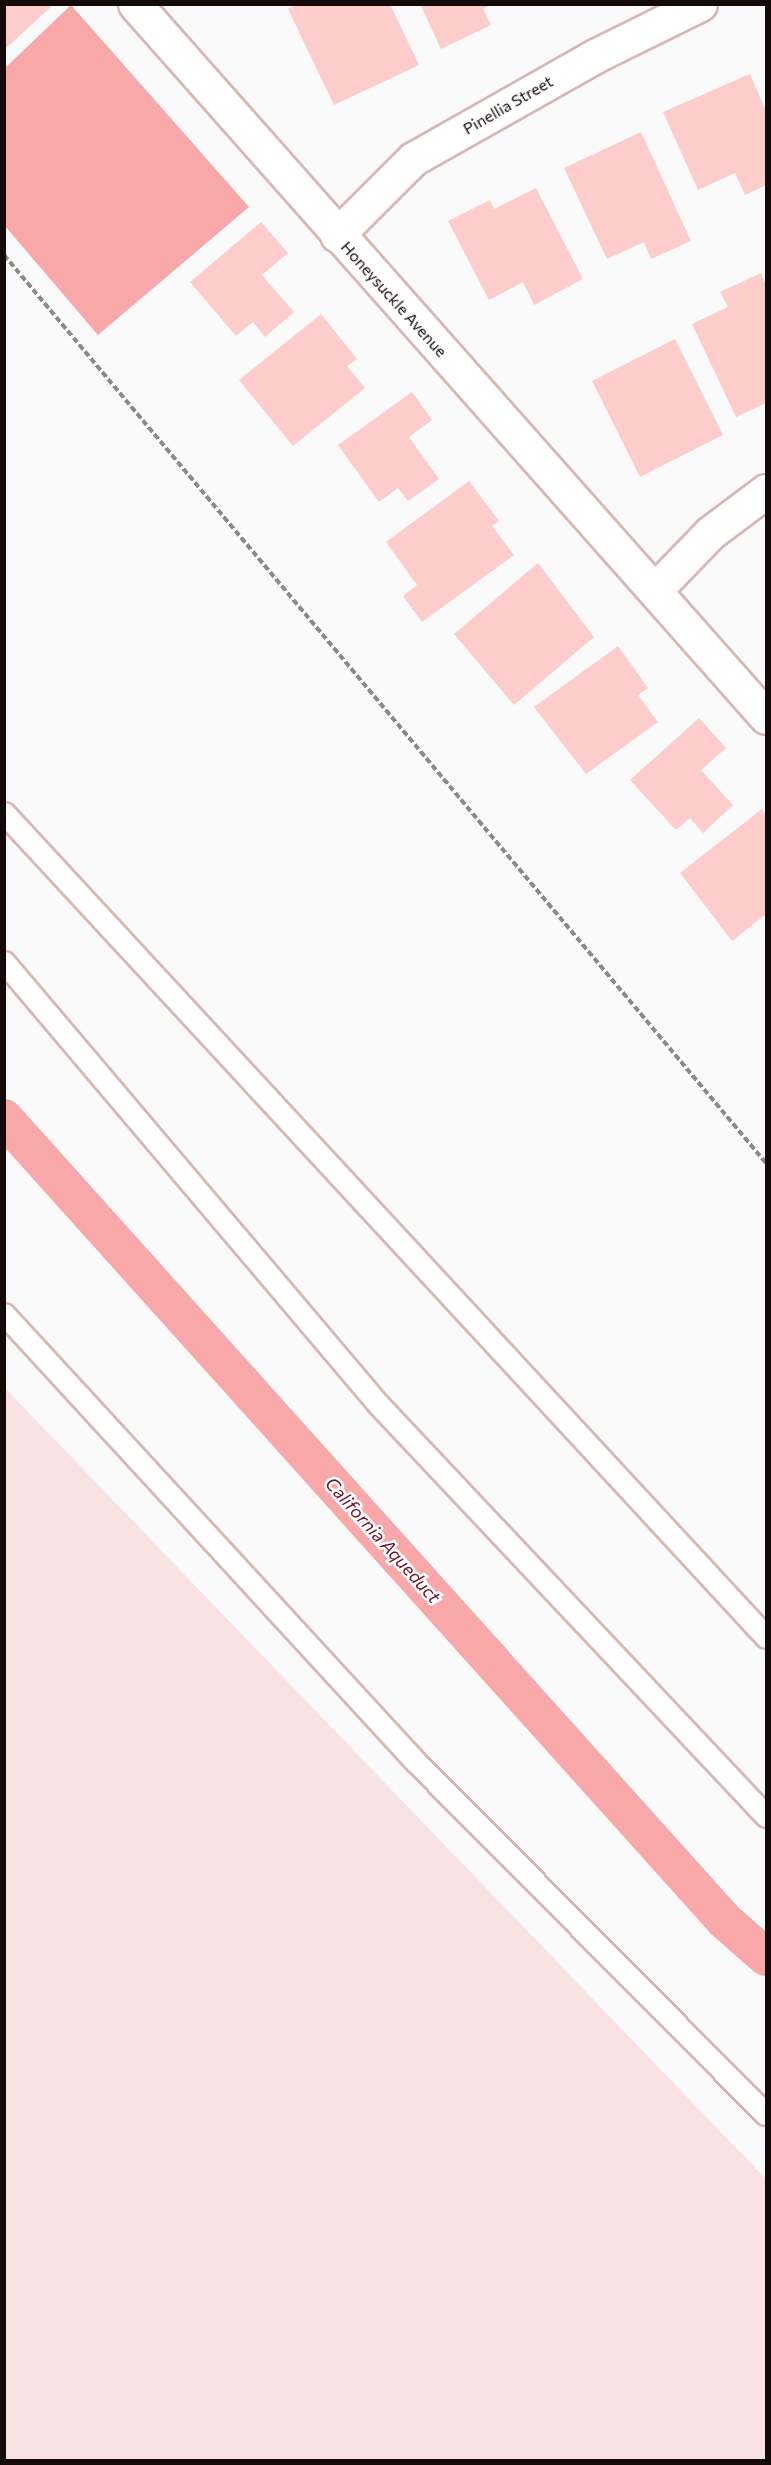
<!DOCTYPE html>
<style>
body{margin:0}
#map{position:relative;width:771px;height:2465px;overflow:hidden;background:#fafafa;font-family:Commissioner,sans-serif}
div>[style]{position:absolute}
.green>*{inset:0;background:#f9e3e2}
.water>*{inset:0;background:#f9a8a9}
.canal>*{height:38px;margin:-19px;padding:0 19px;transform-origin:19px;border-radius:19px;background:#f9a8a9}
.building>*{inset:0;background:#fcc}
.path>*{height:4px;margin-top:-2px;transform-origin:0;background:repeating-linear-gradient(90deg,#8e8989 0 6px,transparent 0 9px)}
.roads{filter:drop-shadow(2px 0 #d9b6b5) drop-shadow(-2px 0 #d9b6b5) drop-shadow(0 2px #d9b6b5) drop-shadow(0 -2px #d9b6b5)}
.service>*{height:21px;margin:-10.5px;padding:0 10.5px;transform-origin:10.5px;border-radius:10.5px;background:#fff}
.minor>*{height:33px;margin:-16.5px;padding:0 16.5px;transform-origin:16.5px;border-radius:16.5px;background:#fff}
span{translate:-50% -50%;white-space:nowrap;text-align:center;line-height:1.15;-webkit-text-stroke:5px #fff;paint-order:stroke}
.street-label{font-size:16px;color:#150a0a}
.water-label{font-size:18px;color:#6f1120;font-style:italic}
.frame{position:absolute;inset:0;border:6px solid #150a0a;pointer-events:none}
</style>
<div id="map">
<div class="green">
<i style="clip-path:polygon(4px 1387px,766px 2179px,766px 2460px,5px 2460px)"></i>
</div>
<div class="water">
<i style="clip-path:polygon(71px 5px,249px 207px,98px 335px,5px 226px,5px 68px)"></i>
</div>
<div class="canal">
<i style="left:4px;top:1118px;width:1078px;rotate:48.08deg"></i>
<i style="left:724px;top:1920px;width:56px;rotate:41.4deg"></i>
</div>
<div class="building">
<i style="clip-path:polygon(4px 4px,54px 4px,4px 50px)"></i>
<i style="clip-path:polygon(297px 4px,390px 4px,419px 65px,334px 105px,288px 9px)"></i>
<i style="clip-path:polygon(420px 4px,492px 4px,483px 9px,491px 25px,441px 49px)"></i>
<i style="clip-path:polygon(750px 74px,766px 111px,766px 185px,745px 195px,735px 173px,698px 190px,663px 112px)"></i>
<i style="clip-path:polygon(641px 132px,691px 241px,651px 259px,644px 242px,607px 259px,564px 168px)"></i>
<i style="clip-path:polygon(536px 188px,583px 279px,534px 305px,523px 282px,489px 300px,448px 221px,490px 200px,494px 209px)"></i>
<i style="clip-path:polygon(261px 222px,288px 253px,262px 275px,294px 312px,265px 337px,253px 322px,236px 336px,190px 282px)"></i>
<i style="clip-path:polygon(761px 273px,766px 285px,766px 403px,736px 417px,692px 324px,728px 307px,720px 292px)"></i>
<i style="clip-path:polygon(321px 314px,357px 359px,347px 366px,365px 388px,293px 446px,239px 380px)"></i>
<i style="clip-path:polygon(675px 339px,723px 435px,640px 477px,592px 381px)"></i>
<i style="clip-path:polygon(412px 392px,432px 420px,409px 437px,439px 479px,408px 501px,398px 488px,379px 502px,338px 445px)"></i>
<i style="clip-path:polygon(469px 481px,499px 521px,492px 526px,514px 555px,422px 622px,403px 596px,417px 585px,386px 542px)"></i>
<i style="clip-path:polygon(538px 563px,594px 637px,514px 705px,454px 634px)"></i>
<i style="clip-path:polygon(618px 646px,648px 688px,638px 695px,658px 722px,586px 774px,534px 707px)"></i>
<i style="clip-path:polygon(699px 718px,726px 748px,701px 770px,733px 805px,703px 833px,690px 818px,676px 830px,630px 780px)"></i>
<i style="clip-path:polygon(762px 809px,766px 815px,766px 914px,732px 941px,680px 873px)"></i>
</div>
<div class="path">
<i style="left:4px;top:255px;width:1185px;rotate:50deg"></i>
</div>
<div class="roads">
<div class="service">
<i style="left:4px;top:813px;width:1122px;rotate:47.24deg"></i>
<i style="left:4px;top:962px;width:579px;rotate:49.76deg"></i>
<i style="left:378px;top:1404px;width:566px;rotate:46.72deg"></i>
<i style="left:4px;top:1314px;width:609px;rotate:47.4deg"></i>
<i style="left:416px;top:1762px;width:496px;rotate:45.2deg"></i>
</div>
<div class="minor">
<i style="left:135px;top:4px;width:952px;rotate:48.49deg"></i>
<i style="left:337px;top:235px;width:107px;rotate:-45deg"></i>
<i style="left:413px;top:159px;width:209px;rotate:-29.5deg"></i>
<i style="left:595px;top:56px;width:117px;rotate:-26.3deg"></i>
<i style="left:655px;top:590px;width:79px;rotate:-46deg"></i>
<i style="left:710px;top:533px;width:70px;rotate:-36.9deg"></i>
</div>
</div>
<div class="street-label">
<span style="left:508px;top:105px;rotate:-30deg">Pinellia Street</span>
<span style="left:394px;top:299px;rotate:48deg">Honeysuckle Avenue</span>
</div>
<div class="water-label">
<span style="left:383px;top:1540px;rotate:48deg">California Aqueduct</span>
</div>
<div class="frame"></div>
</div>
